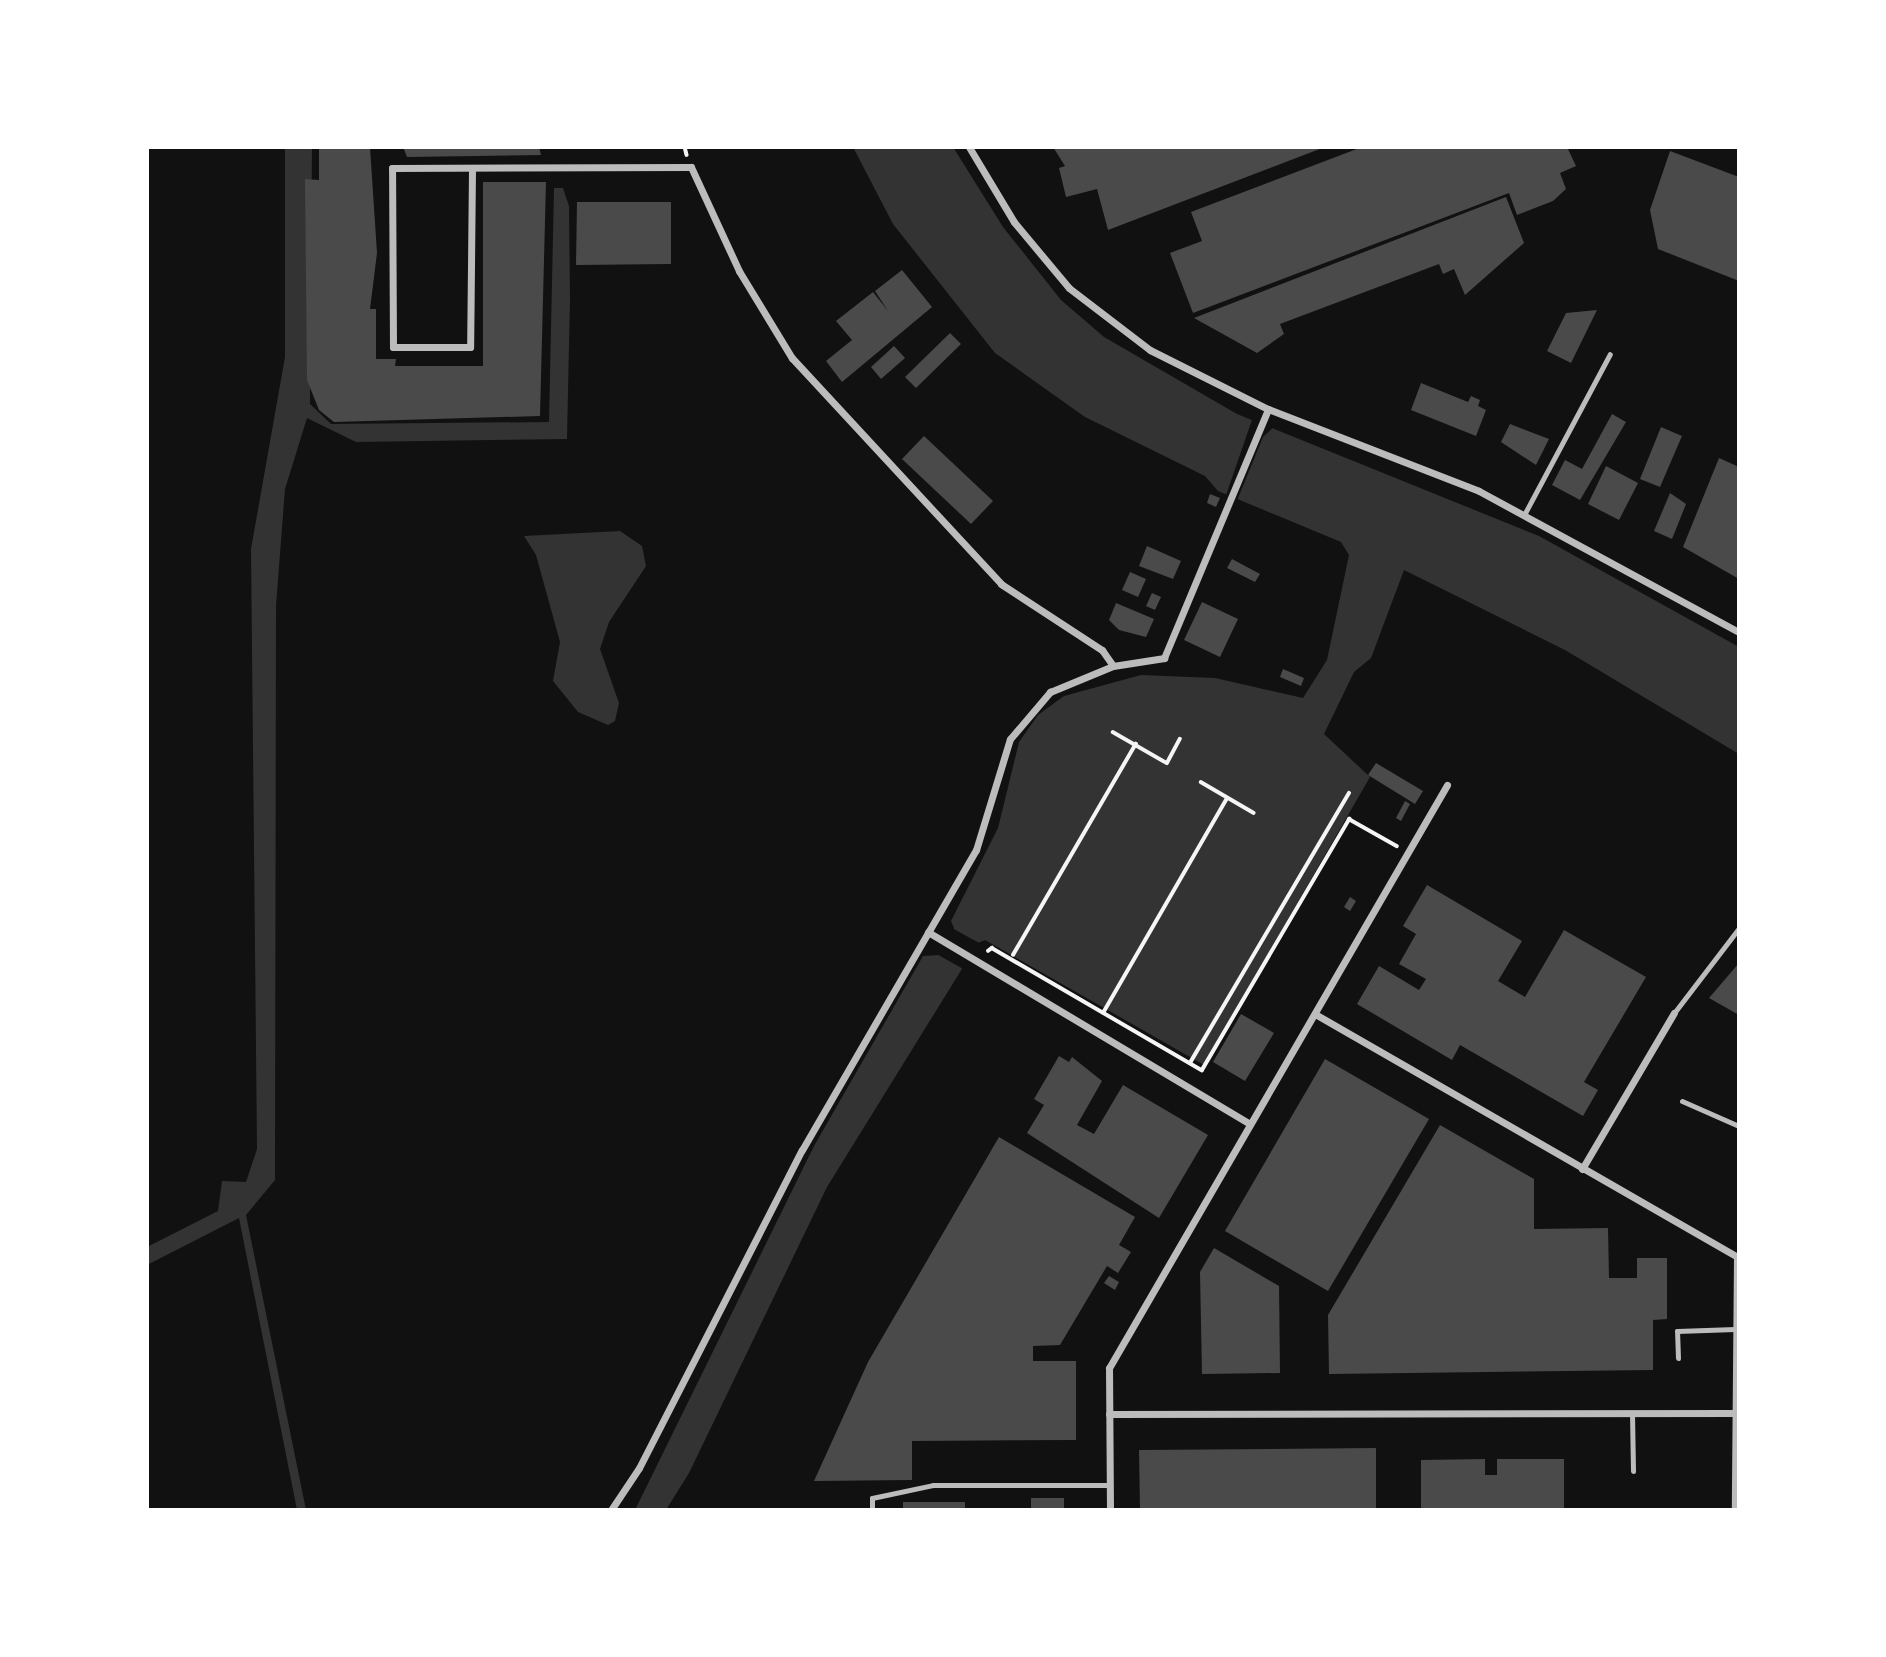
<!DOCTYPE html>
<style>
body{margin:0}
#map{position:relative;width:1886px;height:1657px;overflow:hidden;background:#111;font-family:"Fira Sans",sans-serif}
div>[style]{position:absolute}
.water>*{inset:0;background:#333}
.pier>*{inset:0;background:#111}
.building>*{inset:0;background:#4a4a4a}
.path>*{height:3.5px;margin:-1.75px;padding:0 1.75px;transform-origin:1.75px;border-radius:1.75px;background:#f5f5f5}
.service>*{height:5px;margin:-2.5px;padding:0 2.5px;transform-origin:2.5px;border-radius:2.5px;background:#bcbcbc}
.minor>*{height:7px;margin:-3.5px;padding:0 3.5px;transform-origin:3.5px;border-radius:3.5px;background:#bcbcbc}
span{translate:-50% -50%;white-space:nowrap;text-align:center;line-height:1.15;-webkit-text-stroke:7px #fff;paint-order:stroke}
.frame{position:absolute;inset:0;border:149px solid #fff;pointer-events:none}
</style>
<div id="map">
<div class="water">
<i style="clip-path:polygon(285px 147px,312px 147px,310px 404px,331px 424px,549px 422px,554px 188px,563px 188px,569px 206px,570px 299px,567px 439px,356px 442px,307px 418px,285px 489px,276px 606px,275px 1180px,246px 1215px,306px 1510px,297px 1510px,239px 1218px,147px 1265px,147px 1247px,218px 1211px,222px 1181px,246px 1182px,257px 1149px,251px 549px,285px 357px)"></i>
<i style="clip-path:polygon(853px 147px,953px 147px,1003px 227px,1061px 300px,1104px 337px,1237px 414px,1539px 536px,1739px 647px,1739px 754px,1565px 650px,1404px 570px,1371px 658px,1354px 672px,1324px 734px,1370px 777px,1204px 1065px,985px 940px,978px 943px,827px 1187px,689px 1473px,666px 1510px,635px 1510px,814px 1146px,923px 956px,938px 955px,954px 928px,951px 921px,998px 828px,1019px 742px,1038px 715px,1064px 696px,1141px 675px,1215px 678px,1303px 698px,1327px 660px,1349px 555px,1341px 542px,1218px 491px,1205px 476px,1085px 417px,995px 353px,893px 224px)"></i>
<i style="clip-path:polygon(620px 531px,642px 546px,646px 566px,609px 622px,600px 649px,619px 703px,615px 721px,608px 725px,578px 712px,553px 681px,560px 642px,536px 555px,524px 536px)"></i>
</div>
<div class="pier">
<i style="clip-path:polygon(1253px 417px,1275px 426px,1263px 437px,1236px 503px,1225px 498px)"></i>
<i style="clip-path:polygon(950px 927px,983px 945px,965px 970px,933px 952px)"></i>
</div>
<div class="building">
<i style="clip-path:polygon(319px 147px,370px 147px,377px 253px,370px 309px,376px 309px,376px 359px,396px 359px,395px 366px,483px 366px,483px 182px,546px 182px,540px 416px,334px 422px,319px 410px,307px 380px,305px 179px,319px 180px)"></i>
<i style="clip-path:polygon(403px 147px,539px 147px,541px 155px,407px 157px)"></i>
<i style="clip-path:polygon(1053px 147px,1325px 147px,1108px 230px,1097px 189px,1066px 197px,1059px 168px,1065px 166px)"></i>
<i style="clip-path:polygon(1362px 147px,1567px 147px,1576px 166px,1560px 173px,1566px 189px,1553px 201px,1517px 215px,1509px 193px,1193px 313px,1170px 253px,1202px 241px,1191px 212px)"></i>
<i style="clip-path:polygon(1670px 151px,1739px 177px,1739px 281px,1658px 249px,1650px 210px)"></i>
<i style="clip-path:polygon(1506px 197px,1524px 243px,1465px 295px,1454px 269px,1443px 274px,1439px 264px,1280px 324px,1284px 334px,1257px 353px,1194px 318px)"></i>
<i style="clip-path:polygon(577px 202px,671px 202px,671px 264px,576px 265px)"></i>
<i style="clip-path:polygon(902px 270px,932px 307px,842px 382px,826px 361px,852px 340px,836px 321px,873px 292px,888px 311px,875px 291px)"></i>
<i style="clip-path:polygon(1597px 310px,1571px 363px,1547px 351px,1566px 313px)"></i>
<i style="clip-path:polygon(950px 333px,961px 344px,916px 388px,905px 377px)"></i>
<i style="clip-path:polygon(894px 346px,905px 358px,881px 379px,871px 367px)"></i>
<i style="clip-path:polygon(1421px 383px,1468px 402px,1471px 396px,1480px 400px,1478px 406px,1486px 410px,1476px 436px,1411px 410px)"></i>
<i style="clip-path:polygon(1612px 414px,1626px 422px,1580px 500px,1552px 485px,1565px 460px,1582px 469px)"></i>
<i style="clip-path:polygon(1510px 424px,1549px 439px,1536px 465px,1501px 442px)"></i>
<i style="clip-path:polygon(1661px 427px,1682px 436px,1660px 487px,1640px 479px)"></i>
<i style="clip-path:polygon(924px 436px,993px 501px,971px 524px,902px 459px)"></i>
<i style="clip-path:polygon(1719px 458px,1739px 467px,1739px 579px,1683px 547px)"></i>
<i style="clip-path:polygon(1606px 466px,1638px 483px,1619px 520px,1588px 504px)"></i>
<i style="clip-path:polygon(1670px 493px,1686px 504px,1672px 539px,1654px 531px)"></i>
<i style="clip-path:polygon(1210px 494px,1220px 498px,1216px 507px,1207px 503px)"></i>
<i style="clip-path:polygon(1147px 546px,1181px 561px,1173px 579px,1139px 566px)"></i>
<i style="clip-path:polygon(1232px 559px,1260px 574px,1255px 582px,1227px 568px)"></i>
<i style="clip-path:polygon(1130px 572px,1146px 579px,1138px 597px,1122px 590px)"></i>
<i style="clip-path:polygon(1152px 593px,1161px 597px,1155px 610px,1146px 606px)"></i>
<i style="clip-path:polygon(1202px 602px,1238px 619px,1220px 657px,1184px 640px)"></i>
<i style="clip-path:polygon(1116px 603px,1154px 619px,1146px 637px,1119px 630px,1109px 620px)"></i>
<i style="clip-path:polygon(1283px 669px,1304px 678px,1301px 686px,1280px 677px)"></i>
<i style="clip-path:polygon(1376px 763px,1423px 791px,1415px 804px,1368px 775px)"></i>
<i style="clip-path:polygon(1405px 801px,1410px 804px,1401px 821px,1396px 818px)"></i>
<i style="clip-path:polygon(1427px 885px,1522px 941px,1498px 981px,1525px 997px,1564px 930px,1646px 977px,1584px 1082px,1598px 1090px,1583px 1116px,1460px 1045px,1452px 1060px,1357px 1004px,1379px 966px,1419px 990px,1426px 979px,1399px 964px,1416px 934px,1403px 926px)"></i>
<i style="clip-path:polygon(1350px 897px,1356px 901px,1350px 911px,1344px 907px)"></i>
<i style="clip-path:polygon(1739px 963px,1739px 1015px,1709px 998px)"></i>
<i style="clip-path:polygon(1241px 1014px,1274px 1033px,1245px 1081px,1213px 1062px)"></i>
<i style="clip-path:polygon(1059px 1056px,1069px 1062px,1072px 1057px,1102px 1081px,1077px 1125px,1094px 1134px,1123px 1085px,1208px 1135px,1159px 1218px,1027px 1133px,1044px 1105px,1034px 1099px)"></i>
<i style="clip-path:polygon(1325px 1059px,1429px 1119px,1328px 1291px,1225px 1231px)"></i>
<i style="clip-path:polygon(1440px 1125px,1534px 1179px,1534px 1229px,1608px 1228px,1609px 1278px,1637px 1278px,1637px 1258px,1667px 1258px,1667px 1319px,1653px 1320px,1653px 1370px,1329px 1374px,1328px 1315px)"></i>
<i style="clip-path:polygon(999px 1137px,1135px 1217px,1119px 1245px,1131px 1252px,1118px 1273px,1107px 1266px,1060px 1345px,1033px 1346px,1033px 1361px,1076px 1361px,1076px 1440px,912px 1441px,912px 1480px,814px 1481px,868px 1362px)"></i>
<i style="clip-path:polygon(1214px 1248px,1279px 1286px,1280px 1373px,1202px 1374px,1200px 1272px)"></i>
<i style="clip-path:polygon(1109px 1276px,1119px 1282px,1115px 1290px,1104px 1283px)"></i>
<i style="clip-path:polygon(1376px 1448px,1376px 1510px,1140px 1510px,1139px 1450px)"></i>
<i style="clip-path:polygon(1485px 1459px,1485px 1475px,1497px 1475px,1497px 1459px,1564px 1459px,1564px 1510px,1421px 1510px,1421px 1460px)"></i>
<i style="clip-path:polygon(1031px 1498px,1064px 1498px,1064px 1510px,1031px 1510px)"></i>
<i style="clip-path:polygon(903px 1502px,965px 1502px,965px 1510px,903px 1510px)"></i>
</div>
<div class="path">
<i style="left:685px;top:147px;width:8px;rotate:76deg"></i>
<i style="left:1113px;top:732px;width:62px;rotate:29.9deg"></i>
<i style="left:1167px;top:763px;width:27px;rotate:-62deg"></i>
<i style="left:1201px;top:782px;width:61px;rotate:30.3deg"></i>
<i style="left:988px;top:951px;width:5px;rotate:-37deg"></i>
<i style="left:992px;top:948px;width:243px;rotate:30.2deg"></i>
<i style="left:1202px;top:1070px;width:291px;rotate:-59.6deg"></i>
<i style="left:1349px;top:819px;width:55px;rotate:29.4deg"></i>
<i style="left:1013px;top:955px;width:244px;rotate:-59.8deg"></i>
<i style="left:1103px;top:1013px;width:248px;rotate:-60deg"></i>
<i style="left:1190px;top:1063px;width:313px;rotate:-59.5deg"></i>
</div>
<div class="service">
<i style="left:1525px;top:513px;width:180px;rotate:-61.9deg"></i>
<i style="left:1674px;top:1013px;width:107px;rotate:-52.6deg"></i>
<i style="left:1682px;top:1101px;width:62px;rotate:23.7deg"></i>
<i style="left:1678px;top:1358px;width:27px;rotate:-92deg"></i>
<i style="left:1677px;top:1331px;width:58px;rotate:-2deg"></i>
<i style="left:1632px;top:1413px;width:58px;rotate:89deg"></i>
<i style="left:872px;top:1510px;width:12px;rotate:-90deg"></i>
<i style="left:872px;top:1498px;width:62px;rotate:-12deg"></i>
<i style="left:933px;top:1485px;width:177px"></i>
</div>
<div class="minor">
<i style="left:969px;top:147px;width:87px;rotate:59deg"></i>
<i style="left:1014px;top:222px;width:86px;rotate:50.2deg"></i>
<i style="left:1069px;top:288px;width:102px;rotate:37.4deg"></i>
<i style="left:1150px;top:350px;width:132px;rotate:26.6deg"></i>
<i style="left:1268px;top:409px;width:226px;rotate:21.2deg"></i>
<i style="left:1479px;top:491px;width:296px;rotate:28.5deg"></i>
<i style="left:472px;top:170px;width:177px;rotate:90.6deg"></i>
<i style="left:470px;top:347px;width:77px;rotate:180deg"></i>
<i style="left:393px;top:347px;width:179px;rotate:-90.3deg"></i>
<i style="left:392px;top:168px;width:299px;rotate:-0.2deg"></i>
<i style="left:691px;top:167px;width:115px;rotate:65.2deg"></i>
<i style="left:739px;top:271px;width:102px;rotate:58.7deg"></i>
<i style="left:792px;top:358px;width:308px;rotate:47.2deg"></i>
<i style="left:1001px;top:584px;width:121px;rotate:33.2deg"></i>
<i style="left:1102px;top:650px;width:19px;rotate:55deg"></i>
<i style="left:928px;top:932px;width:374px;rotate:30.8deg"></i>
<i style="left:1315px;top:1014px;width:487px;rotate:29.9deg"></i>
<i style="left:1737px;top:1257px;width:253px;rotate:90.5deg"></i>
<i style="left:1582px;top:1169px;width:181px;rotate:-59.5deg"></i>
<i style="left:1109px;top:1414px;width:630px;rotate:-0.09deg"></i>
<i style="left:611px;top:1510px;width:50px;rotate:-56.3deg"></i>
<i style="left:639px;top:1468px;width:357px;rotate:-62.9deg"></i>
<i style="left:802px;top:1150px;width:347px;rotate:-59.9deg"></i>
<i style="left:976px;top:850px;width:116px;rotate:-73deg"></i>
<i style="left:1010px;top:739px;width:62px;rotate:-49.6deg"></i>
<i style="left:1050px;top:692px;width:68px;rotate:-22.4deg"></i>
<i style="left:1113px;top:666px;width:52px;rotate:-8.9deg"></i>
<i style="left:1164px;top:658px;width:270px;rotate:-67.3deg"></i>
<i style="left:1110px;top:1510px;width:142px;rotate:-90.4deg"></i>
<i style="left:1109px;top:1368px;width:674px;rotate:-59.9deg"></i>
</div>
<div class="frame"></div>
</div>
